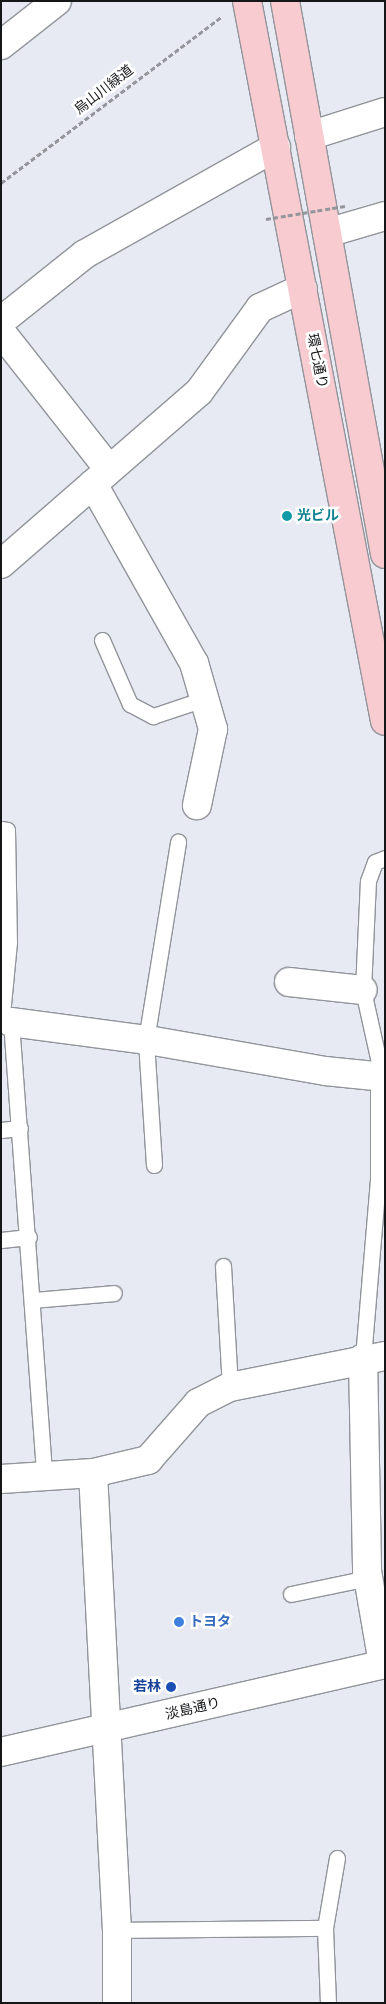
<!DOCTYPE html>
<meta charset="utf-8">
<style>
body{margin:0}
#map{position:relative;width:386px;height:2004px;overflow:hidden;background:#e7eaf2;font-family:Signika,"Noto Sans JP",sans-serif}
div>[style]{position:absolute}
.path>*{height:3px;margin-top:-1.5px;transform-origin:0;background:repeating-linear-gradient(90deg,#93959b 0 5px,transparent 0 7.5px)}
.roads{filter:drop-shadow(1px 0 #91949a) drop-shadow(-1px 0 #91949a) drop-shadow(0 1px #91949a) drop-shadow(0 -1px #91949a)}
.lane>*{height:15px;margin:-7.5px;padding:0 7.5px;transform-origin:7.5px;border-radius:7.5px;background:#fff}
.street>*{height:28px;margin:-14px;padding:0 14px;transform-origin:14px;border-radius:14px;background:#fff}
.secondary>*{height:28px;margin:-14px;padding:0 14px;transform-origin:14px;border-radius:14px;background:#fff}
.primary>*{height:28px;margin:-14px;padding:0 14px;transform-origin:14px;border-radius:14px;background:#f8cbd0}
.path-bridge>*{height:3px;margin-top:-1.5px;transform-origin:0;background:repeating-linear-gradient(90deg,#93959b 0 5px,transparent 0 7.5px)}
.dots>*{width:14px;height:14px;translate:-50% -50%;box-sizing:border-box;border:2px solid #fff;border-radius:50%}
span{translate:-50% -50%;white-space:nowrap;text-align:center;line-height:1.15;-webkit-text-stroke:5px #fff;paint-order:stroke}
.street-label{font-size:14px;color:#151618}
.culture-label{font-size:14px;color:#0d838f;font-weight:700}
.left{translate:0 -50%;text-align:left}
.shop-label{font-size:14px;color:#366cbe;font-weight:700}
.transit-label{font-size:14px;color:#164399;font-weight:700}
.right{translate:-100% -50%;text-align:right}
.frame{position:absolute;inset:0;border:2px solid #151618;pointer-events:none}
</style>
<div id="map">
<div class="path">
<i style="left:1px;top:183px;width:276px;rotate:-37deg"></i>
</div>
<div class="roads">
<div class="lane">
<i style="left:102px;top:640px;width:70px;rotate:66.4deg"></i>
<i style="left:130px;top:704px;width:26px;rotate:28deg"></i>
<i style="left:153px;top:716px;width:54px;rotate:-18.4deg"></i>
<i style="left:1px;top:829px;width:6px;rotate:9deg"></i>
<i style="left:7px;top:830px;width:112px;rotate:89deg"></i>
<i style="left:9px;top:942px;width:73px;rotate:95.5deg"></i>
<i style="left:2px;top:1015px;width:11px;rotate:38deg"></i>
<i style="left:11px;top:1022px;width:455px;rotate:85.8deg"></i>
<i style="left:1px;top:1130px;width:19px;rotate:-6deg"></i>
<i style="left:154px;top:1165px;width:125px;rotate:-93.7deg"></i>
<i style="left:146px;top:1040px;width:201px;rotate:-80.8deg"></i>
<i style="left:1px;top:1240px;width:28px;rotate:-6deg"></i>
<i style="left:223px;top:1266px;width:121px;rotate:86.7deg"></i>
<i style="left:33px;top:1300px;width:81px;rotate:-4.9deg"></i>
<i style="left:363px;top:1358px;width:181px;rotate:-85.2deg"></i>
<i style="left:378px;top:1178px;width:89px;rotate:-90deg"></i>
<i style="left:378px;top:1089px;width:14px;rotate:-73deg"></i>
<i style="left:382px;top:1076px;width:88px;rotate:-102.5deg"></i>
<i style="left:363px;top:990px;width:109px;rotate:-87.4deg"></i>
<i style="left:368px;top:881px;width:20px;rotate:-70deg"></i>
<i style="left:375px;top:862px;width:11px;rotate:-22deg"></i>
<i style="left:291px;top:1594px;width:79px;rotate:-11.7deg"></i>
<i style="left:117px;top:1930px;width:208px;rotate:-0.6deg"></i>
<i style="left:328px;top:2003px;width:75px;rotate:-92.3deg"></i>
<i style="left:325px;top:1928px;width:71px;rotate:-80.3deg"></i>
</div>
<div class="street">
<i style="left:1px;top:45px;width:71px;rotate:-38.2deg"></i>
<i style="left:309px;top:136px;width:80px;rotate:-17.5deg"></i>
<i style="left:327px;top:233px;width:60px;rotate:-16.3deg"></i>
<i style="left:1px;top:321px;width:107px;rotate:-38.6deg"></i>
<i style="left:85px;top:254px;width:219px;rotate:-29.3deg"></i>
<i style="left:1px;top:332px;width:174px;rotate:51.8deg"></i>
<i style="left:93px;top:484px;width:206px;rotate:60.6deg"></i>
<i style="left:194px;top:663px;width:69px;rotate:73.9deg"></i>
<i style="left:213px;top:729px;width:78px;rotate:101.9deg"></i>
<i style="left:1px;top:564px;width:262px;rotate:-41deg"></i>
<i style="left:199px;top:392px;width:104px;rotate:-54deg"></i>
<i style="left:260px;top:308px;width:47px;rotate:-24.9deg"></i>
<i style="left:289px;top:982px;width:74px;rotate:6.2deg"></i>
<i style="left:11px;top:1022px;width:138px;rotate:7.5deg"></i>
<i style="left:148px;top:1040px;width:180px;rotate:9.9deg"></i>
<i style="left:325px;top:1071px;width:60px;rotate:5.7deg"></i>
<i style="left:363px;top:1358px;width:213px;rotate:88.9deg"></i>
<i style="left:367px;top:1571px;width:94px;rotate:80.2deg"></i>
<i style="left:93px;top:1473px;width:458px;rotate:87deg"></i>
<i style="left:117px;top:1930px;width:73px;rotate:90deg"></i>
<i style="left:1px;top:1479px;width:92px;rotate:-3.7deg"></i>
<i style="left:93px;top:1473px;width:57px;rotate:-13.3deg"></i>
<i style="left:148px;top:1460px;width:76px;rotate:-48.7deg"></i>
<i style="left:198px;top:1403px;width:36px;rotate:-27deg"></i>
<i style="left:230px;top:1387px;width:158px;rotate:-11.3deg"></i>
</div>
<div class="secondary">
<i style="left:1px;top:1752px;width:394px;rotate:-12.9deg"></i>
</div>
<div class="primary">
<i style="left:247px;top:1px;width:733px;rotate:79.15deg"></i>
<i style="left:285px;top:1px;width:562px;rotate:79.75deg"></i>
</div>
</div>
<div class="path-bridge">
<i style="left:266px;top:219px;width:80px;rotate:-9.3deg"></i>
</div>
<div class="dots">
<i style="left:287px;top:516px;background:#0f9aa8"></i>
<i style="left:179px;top:1622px;background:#3f7fe0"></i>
<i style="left:171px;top:1687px;background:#1a4fb4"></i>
</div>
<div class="street-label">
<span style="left:104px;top:90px;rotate:-38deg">烏山川緑道</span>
<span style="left:317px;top:361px;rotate:79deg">環七通り</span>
<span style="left:193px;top:1709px;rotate:-13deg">淡島通り</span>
</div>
<div class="culture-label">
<span class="left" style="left:297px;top:516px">光ビル</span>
</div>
<div class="shop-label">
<span class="left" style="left:189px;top:1622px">トヨタ</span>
</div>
<div class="transit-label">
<span class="right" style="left:161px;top:1687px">若林</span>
</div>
<div class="frame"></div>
</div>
